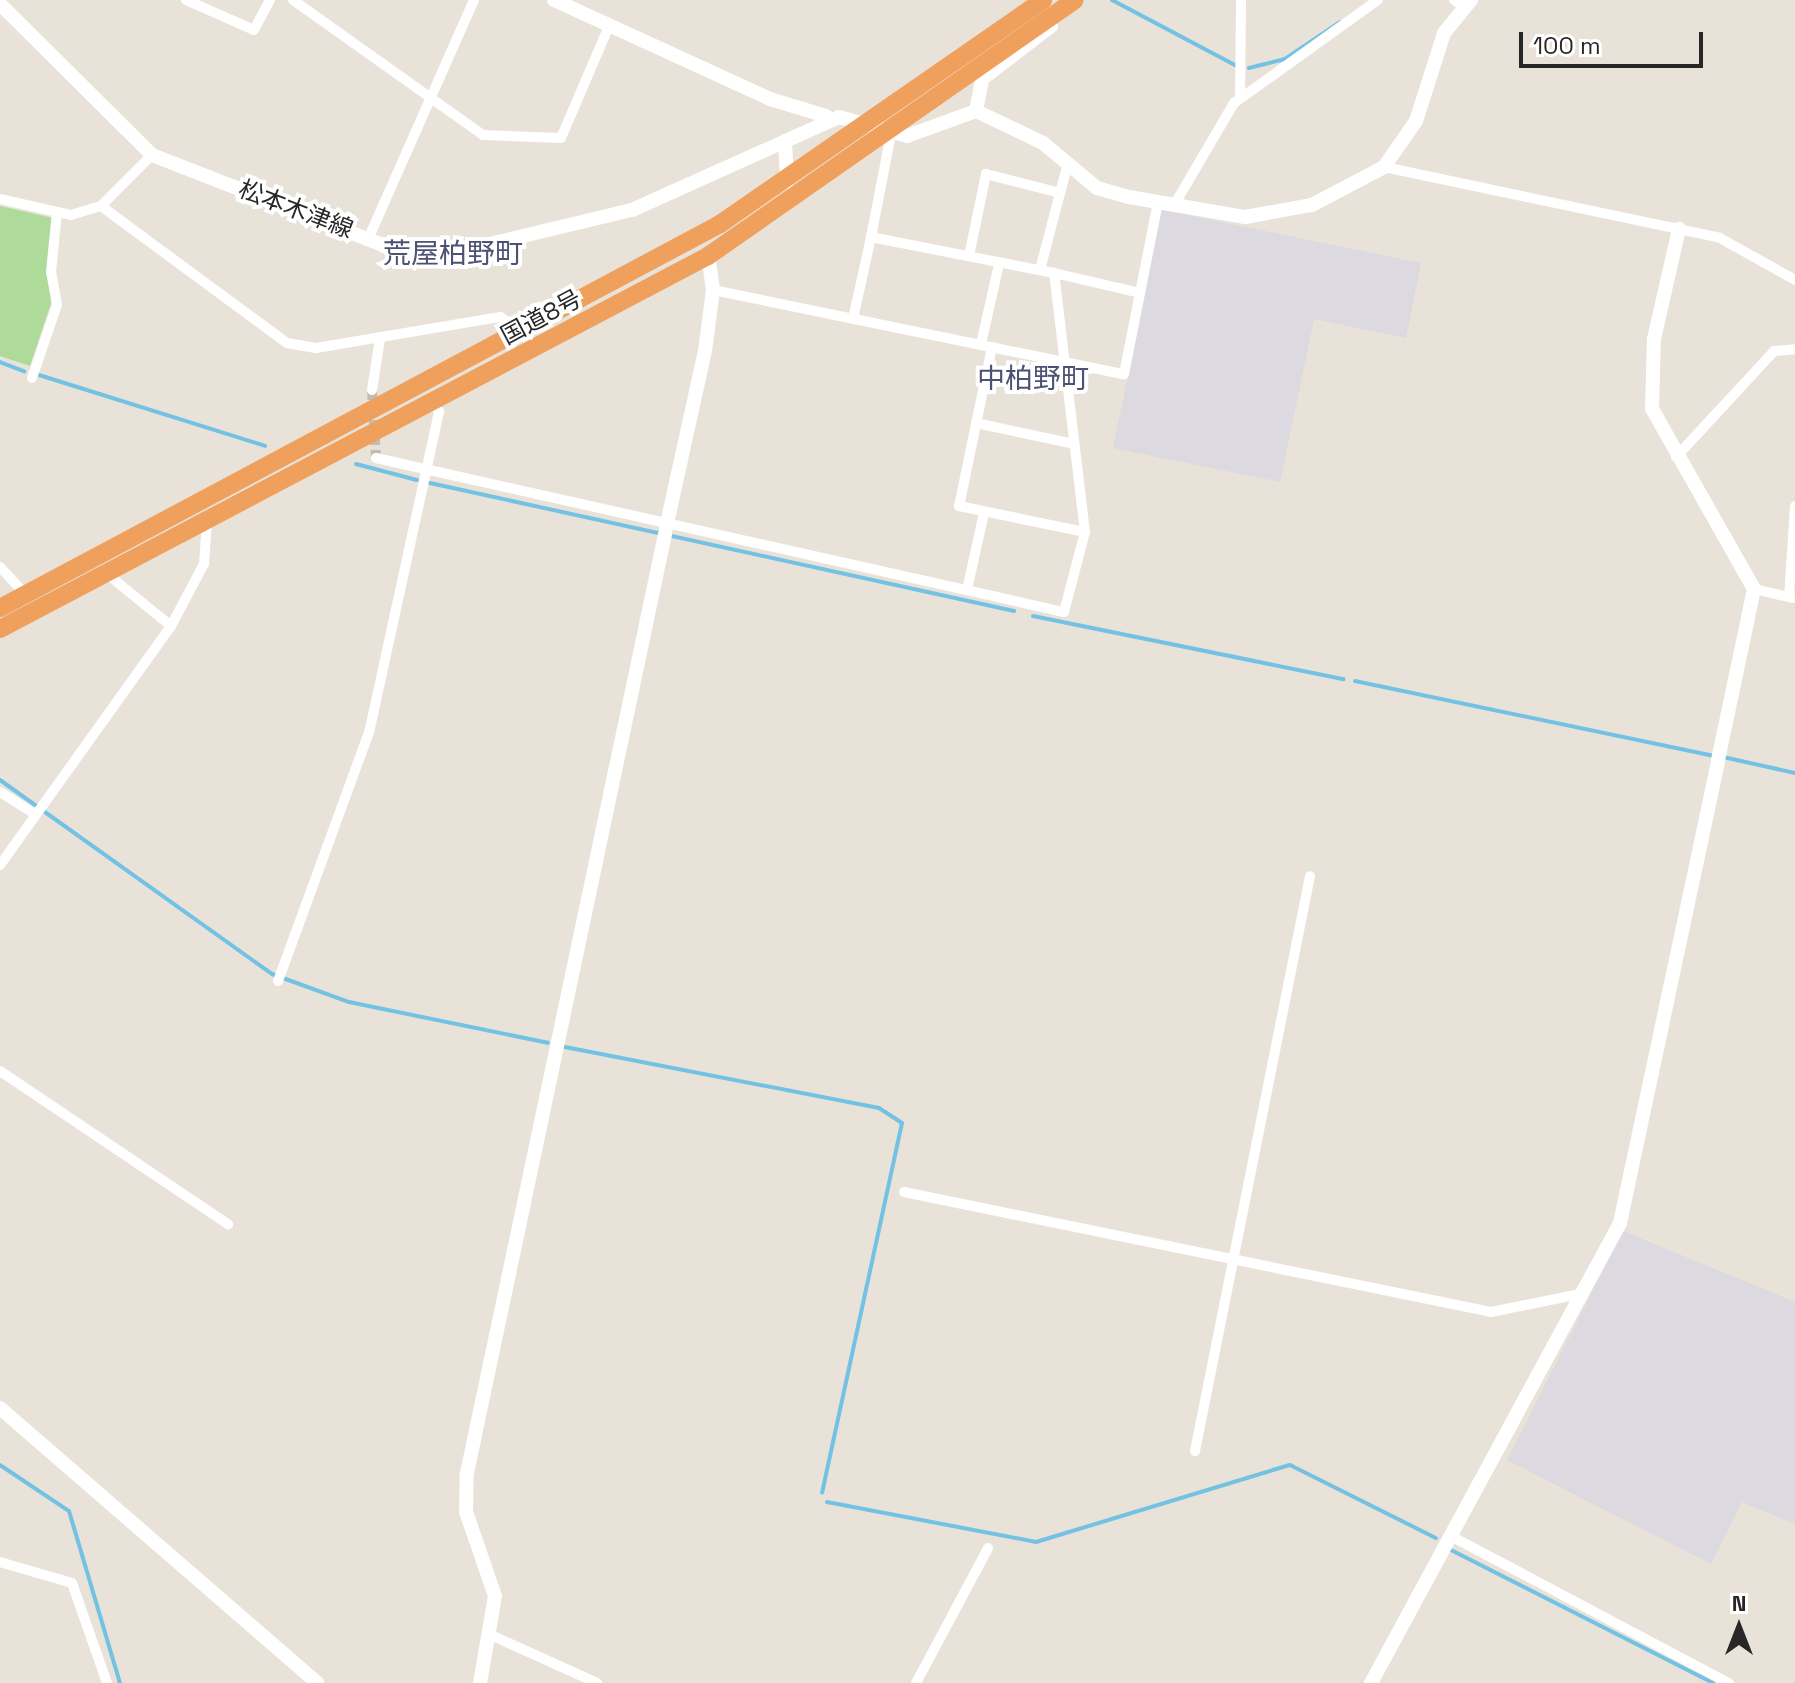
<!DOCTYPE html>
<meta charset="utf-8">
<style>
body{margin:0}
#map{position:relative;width:1795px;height:1683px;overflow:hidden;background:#e8e2d9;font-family:"Space Grotesk","Noto Sans JP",sans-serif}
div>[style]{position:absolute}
.industrial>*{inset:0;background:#dcd9e1}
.green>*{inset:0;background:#aedb99}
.stream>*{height:4px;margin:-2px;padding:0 2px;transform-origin:2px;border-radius:2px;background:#73c2e3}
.street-tunnel>*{height:10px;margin-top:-5px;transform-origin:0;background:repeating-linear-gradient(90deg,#c1bdb5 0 10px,transparent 0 15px)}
.street>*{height:10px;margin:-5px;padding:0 5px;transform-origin:5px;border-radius:5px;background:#fff}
.secondary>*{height:14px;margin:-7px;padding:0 7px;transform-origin:7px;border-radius:7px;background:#fff}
.highway>*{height:18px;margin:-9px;padding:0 9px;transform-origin:9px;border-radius:9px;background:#f0a05d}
span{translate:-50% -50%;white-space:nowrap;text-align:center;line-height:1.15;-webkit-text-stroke:8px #fff;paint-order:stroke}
.street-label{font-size:24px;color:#272727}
.quarter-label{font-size:28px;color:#4c5273}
.north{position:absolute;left:1699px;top:1587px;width:80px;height:80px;-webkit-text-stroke:6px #fff;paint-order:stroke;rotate:0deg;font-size:22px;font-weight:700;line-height:32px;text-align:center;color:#272727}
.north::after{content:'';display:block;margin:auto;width:28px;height:36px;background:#272727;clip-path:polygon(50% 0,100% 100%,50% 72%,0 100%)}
.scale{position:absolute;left:1519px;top:32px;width:184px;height:36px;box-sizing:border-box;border:4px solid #272727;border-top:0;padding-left:10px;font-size:24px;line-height:28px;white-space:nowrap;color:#272727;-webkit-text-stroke:6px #fff;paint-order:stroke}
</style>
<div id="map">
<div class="industrial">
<i style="clip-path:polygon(1162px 210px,1421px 263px,1406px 338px,1314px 319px,1280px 482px,1113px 448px)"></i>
<i style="clip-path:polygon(1623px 1231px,1795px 1302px,1795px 1524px,1742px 1502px,1711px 1564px,1507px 1460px)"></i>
</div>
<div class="green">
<i style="clip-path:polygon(0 206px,53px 218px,52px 300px,30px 366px,0 356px)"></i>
</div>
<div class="stream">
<i style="left:1112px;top:0;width:139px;rotate:27.9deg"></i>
<i style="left:1249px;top:68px;width:37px;rotate:-14deg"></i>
<i style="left:1285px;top:59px;width:66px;rotate:-33.9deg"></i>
<i style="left:0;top:362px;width:26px;rotate:21deg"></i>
<i style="left:39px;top:375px;width:237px;rotate:17.4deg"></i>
<i style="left:356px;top:464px;width:63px;rotate:14.7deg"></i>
<i style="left:430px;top:483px;width:598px;rotate:12.36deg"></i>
<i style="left:1033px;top:616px;width:317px;rotate:11.5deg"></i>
<i style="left:1355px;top:681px;width:367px;rotate:11.8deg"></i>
<i style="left:1723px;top:757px;width:74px;rotate:12.5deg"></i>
<i style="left:0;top:780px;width:334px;rotate:35.5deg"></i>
<i style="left:272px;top:974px;width:82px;rotate:20deg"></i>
<i style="left:349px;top:1002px;width:203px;rotate:11.6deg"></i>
<i style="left:565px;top:1047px;width:320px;rotate:11deg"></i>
<i style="left:879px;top:1108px;width:27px;rotate:33deg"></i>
<i style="left:902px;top:1123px;width:378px;rotate:102.2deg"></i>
<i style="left:0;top:1465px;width:83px;rotate:33.7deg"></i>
<i style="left:69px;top:1511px;width:179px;rotate:73.5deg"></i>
<i style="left:827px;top:1502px;width:213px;rotate:10.8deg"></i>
<i style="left:1036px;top:1542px;width:265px;rotate:-16.9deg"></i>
<i style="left:1290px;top:1465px;width:163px;rotate:26.6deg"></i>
<i style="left:1449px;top:1549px;width:296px;rotate:26.9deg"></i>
</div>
<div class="street-tunnel">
<i style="left:372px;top:390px;width:68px;rotate:86.6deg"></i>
</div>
<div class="street">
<i style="left:186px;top:0;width:74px;rotate:23.8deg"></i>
<i style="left:254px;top:30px;width:34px;rotate:-62deg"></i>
<i style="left:293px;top:0;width:233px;rotate:35.4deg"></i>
<i style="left:483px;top:135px;width:78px;rotate:2.2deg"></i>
<i style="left:561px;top:138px;width:122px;rotate:-66.8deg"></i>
<i style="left:1454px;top:0;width:12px;rotate:35deg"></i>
<i style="left:1240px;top:98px;width:98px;rotate:-89.4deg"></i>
<i style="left:1384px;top:167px;width:343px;rotate:11.9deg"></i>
<i style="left:1720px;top:238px;width:86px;rotate:29.2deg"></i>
<i style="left:0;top:199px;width:73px;rotate:12.7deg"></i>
<i style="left:71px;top:215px;width:31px;rotate:-17deg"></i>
<i style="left:101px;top:206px;width:72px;rotate:-45deg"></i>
<i style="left:101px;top:206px;width:231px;rotate:36.4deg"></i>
<i style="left:287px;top:343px;width:29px;rotate:10deg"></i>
<i style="left:316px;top:348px;width:187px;rotate:-9.6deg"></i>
<i style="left:500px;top:317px;width:27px;rotate:31deg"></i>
<i style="left:1173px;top:207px;width:121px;rotate:-59.6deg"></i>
<i style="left:1234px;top:103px;width:177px;rotate:-35.6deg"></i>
<i style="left:369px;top:237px;width:259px;rotate:-66.1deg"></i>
<i style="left:969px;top:256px;width:84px;rotate:-78.3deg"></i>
<i style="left:986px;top:174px;width:76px;rotate:14.4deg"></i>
<i style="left:1060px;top:193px;width:28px;rotate:-75deg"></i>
<i style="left:1040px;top:270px;width:80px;rotate:-75.4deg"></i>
<i style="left:1054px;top:273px;width:88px;rotate:13.1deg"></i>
<i style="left:713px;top:290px;width:419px;rotate:11.6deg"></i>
<i style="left:1124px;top:374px;width:174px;rotate:-78.8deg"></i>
<i style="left:853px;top:319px;width:84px;rotate:-77.6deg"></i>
<i style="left:981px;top:344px;width:82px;rotate:-77.3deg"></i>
<i style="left:992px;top:347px;width:162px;rotate:101.7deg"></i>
<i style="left:959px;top:506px;width:129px;rotate:11.7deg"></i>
<i style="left:32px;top:378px;width:77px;rotate:-71.1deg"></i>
<i style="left:57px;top:305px;width:34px;rotate:-100deg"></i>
<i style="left:51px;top:272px;width:60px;rotate:-84.3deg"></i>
<i style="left:372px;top:390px;width:52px;rotate:-81.1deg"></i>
<i style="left:976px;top:423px;width:100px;rotate:12.1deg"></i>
<i style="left:1676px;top:457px;width:144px;rotate:-47.2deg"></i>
<i style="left:1774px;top:351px;width:21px;rotate:-5deg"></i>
<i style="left:376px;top:458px;width:705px;rotate:12.62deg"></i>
<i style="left:1064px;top:612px;width:83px;rotate:-75.3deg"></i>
<i style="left:1085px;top:532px;width:261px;rotate:-96.8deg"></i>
<i style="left:1054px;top:273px;width:187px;rotate:-168.9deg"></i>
<i style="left:871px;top:237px;width:105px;rotate:-79deg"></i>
<i style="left:0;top:567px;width:37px;rotate:47deg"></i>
<i style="left:106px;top:573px;width:84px;rotate:39.2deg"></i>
<i style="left:1754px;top:589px;width:40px;rotate:13deg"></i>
<i style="left:967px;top:590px;width:79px;rotate:-77.6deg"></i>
<i style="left:1789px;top:597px;width:91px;rotate:-86.2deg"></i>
<i style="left:0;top:792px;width:41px;rotate:32.2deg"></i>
<i style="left:0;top:865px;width:294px;rotate:-54.4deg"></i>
<i style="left:171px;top:626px;width:70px;rotate:-62deg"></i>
<i style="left:204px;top:564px;width:43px;rotate:-86deg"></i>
<i style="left:278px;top:981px;width:264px;rotate:-69.9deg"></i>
<i style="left:369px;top:733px;width:329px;rotate:-77.7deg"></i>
<i style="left:439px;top:412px;width:13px;rotate:-119deg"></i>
<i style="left:0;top:1071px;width:275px;rotate:33.9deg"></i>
<i style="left:904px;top:1192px;width:599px;rotate:11.55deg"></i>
<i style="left:1491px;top:1312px;width:95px;rotate:-11.5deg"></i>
<i style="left:1195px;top:1451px;width:586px;rotate:-78.69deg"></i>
<i style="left:1449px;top:1535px;width:317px;rotate:27.9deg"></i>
<i style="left:0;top:1562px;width:75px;rotate:16.3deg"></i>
<i style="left:72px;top:1583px;width:106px;rotate:70.7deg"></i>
<i style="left:493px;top:1636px;width:114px;rotate:24.3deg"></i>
<i style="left:916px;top:1683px;width:153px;rotate:-61.9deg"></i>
</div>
<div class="secondary">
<i style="left:554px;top:0;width:238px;rotate:24.6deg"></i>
<i style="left:770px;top:99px;width:59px;rotate:16.9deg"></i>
<i style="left:0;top:4px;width:214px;rotate:44.8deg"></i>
<i style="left:152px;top:155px;width:251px;rotate:21.3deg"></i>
<i style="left:386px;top:246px;width:37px;rotate:8deg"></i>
<i style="left:423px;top:251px;width:46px;rotate:-2.5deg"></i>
<i style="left:469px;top:249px;width:168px;rotate:-13.5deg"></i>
<i style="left:632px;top:210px;width:227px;rotate:-24.2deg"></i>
<i style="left:839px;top:117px;width:71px;rotate:15.6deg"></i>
<i style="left:907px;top:136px;width:73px;rotate:-19.9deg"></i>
<i style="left:976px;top:111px;width:74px;rotate:25.5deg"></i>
<i style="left:1043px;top:143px;width:70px;rotate:39.8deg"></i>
<i style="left:1097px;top:188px;width:33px;rotate:16deg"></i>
<i style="left:1129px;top:197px;width:118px;rotate:9.8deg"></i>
<i style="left:1245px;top:217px;width:68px;rotate:-10.2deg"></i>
<i style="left:1312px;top:205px;width:81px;rotate:-27.8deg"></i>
<i style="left:1384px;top:167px;width:56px;rotate:-55.2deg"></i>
<i style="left:1416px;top:121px;width:92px;rotate:-72.3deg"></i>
<i style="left:1444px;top:33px;width:43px;rotate:-50.7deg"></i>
<i style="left:976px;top:111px;width:33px;rotate:-79deg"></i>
<i style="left:982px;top:79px;width:87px;rotate:-37.5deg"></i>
<i style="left:785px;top:141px;width:41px;rotate:87.2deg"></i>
<i style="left:666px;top:528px;width:181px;rotate:-77.6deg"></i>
<i style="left:705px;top:351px;width:62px;rotate:-82.5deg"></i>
<i style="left:713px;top:290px;width:34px;rotate:-98deg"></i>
<i style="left:0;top:1408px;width:420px;rotate:40.9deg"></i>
<i style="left:480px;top:1683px;width:88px;rotate:-80.2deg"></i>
<i style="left:495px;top:1596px;width:89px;rotate:-109deg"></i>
<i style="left:466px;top:1512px;width:39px;rotate:-89deg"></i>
<i style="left:467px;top:1473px;width:960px;rotate:-78.09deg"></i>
<i style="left:1371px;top:1683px;width:523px;rotate:-61.57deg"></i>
<i style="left:1620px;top:1223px;width:473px;rotate:-78deg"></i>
<i style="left:1718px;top:760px;width:175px;rotate:-78.1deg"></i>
<i style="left:1754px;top:589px;width:207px;rotate:-119.5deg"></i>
<i style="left:1652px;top:409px;width:70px;rotate:-88.4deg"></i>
<i style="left:1654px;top:339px;width:113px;rotate:-77.2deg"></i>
</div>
<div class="highway">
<i style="left:0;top:608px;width:816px;rotate:-28.07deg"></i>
<i style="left:720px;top:224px;width:393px;rotate:-34.7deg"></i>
<i style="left:0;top:629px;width:800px;rotate:-27.78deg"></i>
<i style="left:708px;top:256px;width:447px;rotate:-34.9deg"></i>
</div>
<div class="street-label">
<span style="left:296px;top:209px;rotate:21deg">松本木津線</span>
<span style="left:541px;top:317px;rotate:-28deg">国道8号</span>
</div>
<div class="quarter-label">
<span style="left:453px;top:253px">荒屋柏野町</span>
<span style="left:1033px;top:378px">中柏野町</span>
</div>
<div class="north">N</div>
<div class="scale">100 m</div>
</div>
